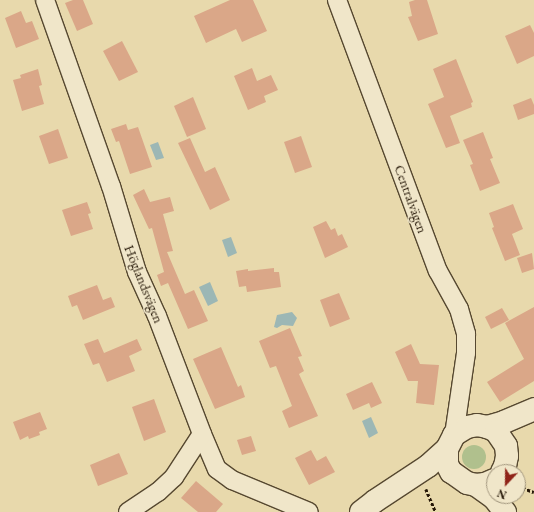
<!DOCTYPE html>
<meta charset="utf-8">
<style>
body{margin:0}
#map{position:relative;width:534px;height:512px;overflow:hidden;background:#e8d9ac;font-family:"EB Garamond",serif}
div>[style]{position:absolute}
.green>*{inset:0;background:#b0c08d}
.round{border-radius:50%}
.water>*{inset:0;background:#9cb7b5}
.building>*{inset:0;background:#daa788}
.path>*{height:2.5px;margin-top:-1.25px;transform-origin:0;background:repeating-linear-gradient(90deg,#251707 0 3px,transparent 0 5px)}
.roads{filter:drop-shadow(1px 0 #564830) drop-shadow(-1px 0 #564830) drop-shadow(0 1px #564830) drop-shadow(0 -1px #564830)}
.street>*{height:18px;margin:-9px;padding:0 9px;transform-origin:9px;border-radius:9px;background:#f0e6c9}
.secondary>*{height:22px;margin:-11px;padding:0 11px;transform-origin:11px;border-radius:11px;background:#f0e6c9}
span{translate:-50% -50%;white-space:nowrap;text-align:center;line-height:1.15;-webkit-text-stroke:3.5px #f0e6c9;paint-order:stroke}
.street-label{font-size:14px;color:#251707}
.north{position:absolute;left:486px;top:464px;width:40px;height:40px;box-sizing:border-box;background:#f0e6c9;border:1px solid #9f937b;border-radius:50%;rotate:202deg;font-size:11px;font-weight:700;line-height:16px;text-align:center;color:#251707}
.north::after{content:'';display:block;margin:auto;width:14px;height:18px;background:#8f2418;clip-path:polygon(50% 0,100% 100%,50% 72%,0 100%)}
</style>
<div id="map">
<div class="green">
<i class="round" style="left:462px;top:445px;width:24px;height:24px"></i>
</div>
<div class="water">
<i style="clip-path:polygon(158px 142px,164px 158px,156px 160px,150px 145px)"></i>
<i style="clip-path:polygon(231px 237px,237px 253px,228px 257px,222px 240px)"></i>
<i style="clip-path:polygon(210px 282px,218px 301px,208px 306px,199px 287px)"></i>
<i style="clip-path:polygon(292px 312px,297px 318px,293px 326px,282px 325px,277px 328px,274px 327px,277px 315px)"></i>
<i style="clip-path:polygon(371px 417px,378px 433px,369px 438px,362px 421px)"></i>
</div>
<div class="building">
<i style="clip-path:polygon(73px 0,83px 0,93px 24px,77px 31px,65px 3px)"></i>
<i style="clip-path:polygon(230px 0,253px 0,267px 31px,242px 42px,236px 29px,206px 43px,194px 16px)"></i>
<i style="clip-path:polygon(415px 0,427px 0,438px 34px,418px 41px,408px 17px,412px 16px,409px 2px)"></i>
<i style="clip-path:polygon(21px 11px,26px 23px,32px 21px,39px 39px,16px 48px,5px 18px)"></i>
<i style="clip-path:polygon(530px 25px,534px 33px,534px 56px,517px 64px,505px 36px)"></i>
<i style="clip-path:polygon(122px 41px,138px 72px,119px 81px,103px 51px)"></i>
<i style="clip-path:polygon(456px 59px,473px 102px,471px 103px,472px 107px,450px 116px,460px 143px,446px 148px,428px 104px,444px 97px,433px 69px)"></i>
<i style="clip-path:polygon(252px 68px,257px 81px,271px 75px,278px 90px,264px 96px,266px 102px,248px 110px,234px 76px)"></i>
<i style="clip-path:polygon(38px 69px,42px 85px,39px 86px,44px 104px,22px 111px,13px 80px,21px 78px,20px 75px)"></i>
<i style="clip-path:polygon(193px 97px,206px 129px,187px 137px,174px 106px)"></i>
<i style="clip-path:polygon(531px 98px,534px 105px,534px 114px,518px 120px,513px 105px)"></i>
<i style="clip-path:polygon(126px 124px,128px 130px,138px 127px,152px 167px,130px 174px,119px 141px,116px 142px,111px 129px)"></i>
<i style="clip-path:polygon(58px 129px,68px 158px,49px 164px,39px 136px)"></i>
<i style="clip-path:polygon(483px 132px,493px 158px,490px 159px,500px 183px,480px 191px,470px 165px,473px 164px,463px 140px)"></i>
<i style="clip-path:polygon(301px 136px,312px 167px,295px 173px,284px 142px)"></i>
<i style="clip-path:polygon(190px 138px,205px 172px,215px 167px,230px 200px,210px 210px,178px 143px)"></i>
<i style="clip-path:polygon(144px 189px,150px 202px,170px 197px,174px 211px,163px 214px,173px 251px,167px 252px,185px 294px,194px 290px,208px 321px,188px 329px,168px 283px,161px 286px,157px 275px,164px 272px,152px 228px,149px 229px,133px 195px)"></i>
<i style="clip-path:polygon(87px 202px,91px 213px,88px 214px,93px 229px,71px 236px,62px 210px)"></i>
<i style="clip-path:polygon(513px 204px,523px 229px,512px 234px,520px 255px,505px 261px,492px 228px,494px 227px,489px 213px)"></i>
<i style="clip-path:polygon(326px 221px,331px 230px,335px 228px,338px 236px,342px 234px,348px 247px,325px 258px,313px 227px)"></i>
<i style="clip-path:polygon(532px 253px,534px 269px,522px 273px,517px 258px)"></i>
<i style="clip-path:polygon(274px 268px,274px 272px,279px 272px,281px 287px,247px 292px,246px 286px,239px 287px,236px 271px,248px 269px,248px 271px)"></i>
<i style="clip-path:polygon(97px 285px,103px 300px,111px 297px,115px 307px,83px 320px,77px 305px,72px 307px,68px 296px)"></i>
<i style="clip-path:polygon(339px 293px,350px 319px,330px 327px,320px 300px)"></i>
<i style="clip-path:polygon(534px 307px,534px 381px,500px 402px,487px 382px,524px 359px,505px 323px)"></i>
<i style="clip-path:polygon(502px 308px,509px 320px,491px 329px,485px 317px)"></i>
<i style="clip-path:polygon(290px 328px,302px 356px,298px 357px,304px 371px,299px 374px,318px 416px,289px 428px,282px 411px,292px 406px,276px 366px,270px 368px,259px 341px)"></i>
<i style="clip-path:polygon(98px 339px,104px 353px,137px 339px,142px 350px,129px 356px,135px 371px,107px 382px,99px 363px,93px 365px,84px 344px)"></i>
<i style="clip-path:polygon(411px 344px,420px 364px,439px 365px,434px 405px,416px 403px,418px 381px,408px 381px,395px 352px)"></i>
<i style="clip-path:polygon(221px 347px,238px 387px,241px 385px,245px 397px,215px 409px,193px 359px)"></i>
<i style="clip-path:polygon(372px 382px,382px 403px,371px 408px,369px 403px,353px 410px,346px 394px)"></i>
<i style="clip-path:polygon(154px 399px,166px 432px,144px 441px,132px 407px)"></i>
<i style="clip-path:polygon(40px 412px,47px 429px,39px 432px,40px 435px,29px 439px,28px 436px,20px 440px,13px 422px)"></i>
<i style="clip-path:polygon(251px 436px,256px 451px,242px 455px,237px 440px)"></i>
<i style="clip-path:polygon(311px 450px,317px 461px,326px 456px,335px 472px,309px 485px,295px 458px)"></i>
<i style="clip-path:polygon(119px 453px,128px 474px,98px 486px,90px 465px)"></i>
<i style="clip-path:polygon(196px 481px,223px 504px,216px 512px,198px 512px,181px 498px)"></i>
</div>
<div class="path">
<i style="left:518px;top:486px;width:17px;rotate:21deg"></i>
<i style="left:426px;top:489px;width:25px;rotate:67deg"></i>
</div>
<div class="roads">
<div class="street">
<i style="left:45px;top:0;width:197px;rotate:70.5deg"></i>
<i style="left:111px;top:186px;width:90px;rotate:73.2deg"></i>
<i style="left:137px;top:272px;width:48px;rotate:65.6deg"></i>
<i style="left:157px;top:316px;width:126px;rotate:69.1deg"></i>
<i style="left:202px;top:434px;width:38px;rotate:67deg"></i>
<i style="left:217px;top:469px;width:19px;rotate:36deg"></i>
<i style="left:232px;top:480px;width:83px;rotate:22.6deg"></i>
<i style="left:337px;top:0;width:289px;rotate:69.6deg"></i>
<i style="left:438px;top:271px;width:43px;rotate:61.1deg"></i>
<i style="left:459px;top:309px;width:26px;rotate:74deg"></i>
<i style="left:466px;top:334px;width:19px;rotate:90deg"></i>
<i style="left:466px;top:353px;width:83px;rotate:98.3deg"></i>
<i style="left:128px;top:512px;width:36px;rotate:-34deg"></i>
<i style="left:158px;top:492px;width:22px;rotate:-43deg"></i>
<i style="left:174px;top:477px;width:51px;rotate:-56.9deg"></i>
</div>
<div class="secondary">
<i style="left:487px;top:427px;width:18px;rotate:-16deg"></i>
<i style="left:504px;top:422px;width:33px;rotate:-23deg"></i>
<i style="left:494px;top:480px;width:10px;rotate:156deg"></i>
<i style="left:485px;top:484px;width:9px;rotate:174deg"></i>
<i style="left:476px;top:485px;width:9px;rotate:-167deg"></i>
<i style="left:467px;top:483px;width:19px;rotate:-145deg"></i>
<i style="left:451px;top:472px;width:9px;rotate:-117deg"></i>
<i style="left:447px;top:464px;width:15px;rotate:-90deg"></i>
<i style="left:447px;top:449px;width:16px;rotate:-63deg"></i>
<i style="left:454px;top:435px;width:15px;rotate:-32deg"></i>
<i style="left:467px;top:427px;width:10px;rotate:-11deg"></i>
<i style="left:477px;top:425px;width:10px;rotate:11deg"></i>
<i style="left:487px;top:427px;width:10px;rotate:24deg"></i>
<i style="left:496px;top:431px;width:18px;rotate:56deg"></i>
<i style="left:506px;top:446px;width:10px;rotate:84deg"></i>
<i style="left:507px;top:456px;width:10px;rotate:101deg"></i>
<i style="left:505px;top:466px;width:7px;rotate:117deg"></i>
<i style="left:476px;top:485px;width:22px;rotate:36deg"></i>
<i style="left:494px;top:498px;width:18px;rotate:52deg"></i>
<i style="left:361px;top:512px;width:18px;rotate:-38deg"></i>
<i style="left:375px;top:501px;width:64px;rotate:-33.4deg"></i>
<i style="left:428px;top:466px;width:25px;rotate:-42deg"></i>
</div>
</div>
<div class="street-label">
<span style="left:411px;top:199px;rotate:70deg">Centralvägen</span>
<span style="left:144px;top:284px;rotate:68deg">Höglandsvägen</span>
</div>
<div class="north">N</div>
</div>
